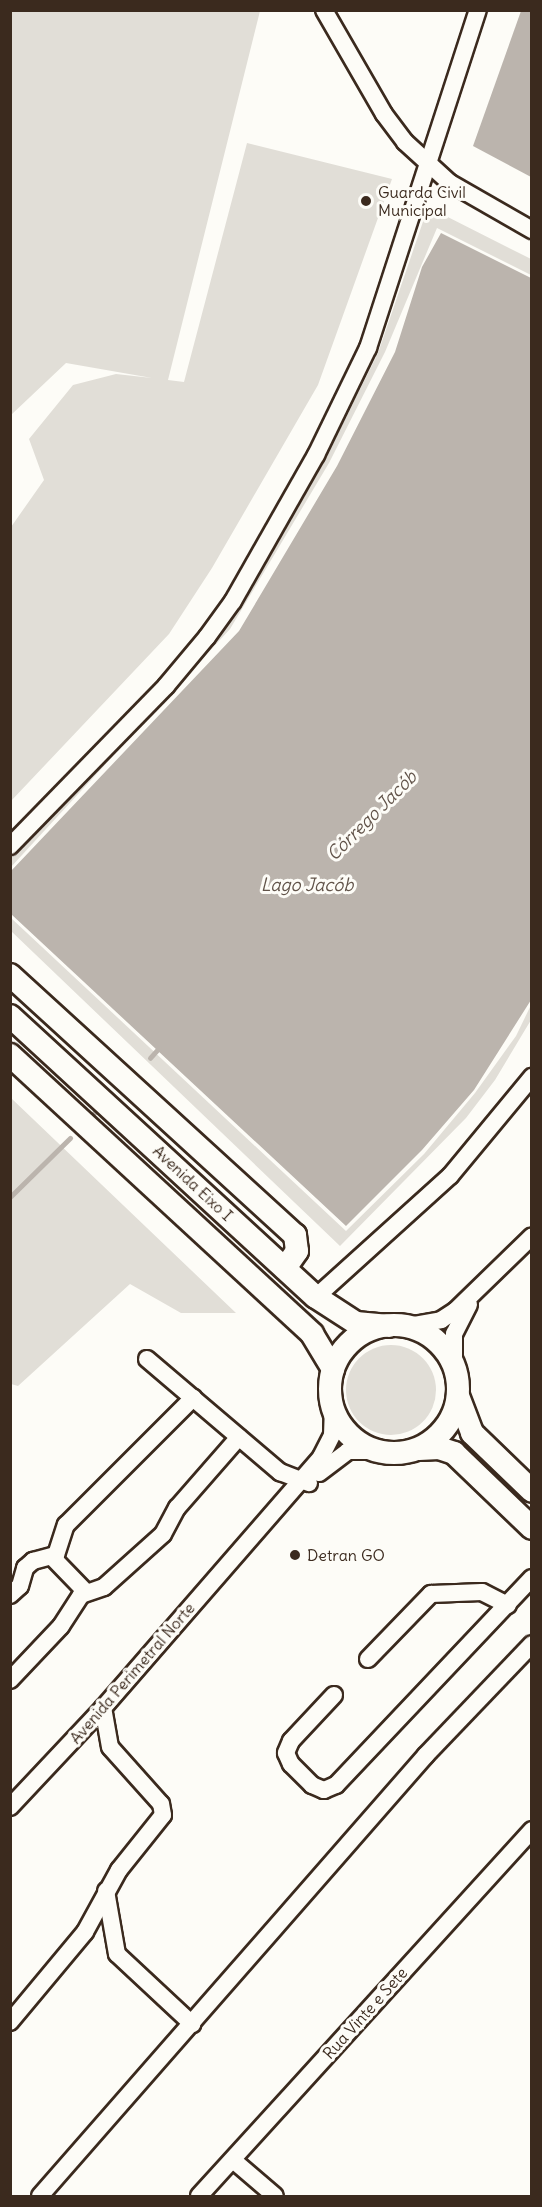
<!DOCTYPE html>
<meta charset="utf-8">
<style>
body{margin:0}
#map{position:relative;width:542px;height:2207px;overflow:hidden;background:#fdfcf7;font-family:Delius,sans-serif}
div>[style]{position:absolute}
.green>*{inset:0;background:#e1ded7}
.round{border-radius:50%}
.water>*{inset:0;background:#bbb4ad}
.stream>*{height:4.5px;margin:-2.25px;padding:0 2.25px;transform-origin:2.25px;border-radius:2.25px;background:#bbb4ad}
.roads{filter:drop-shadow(2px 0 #3b2a1e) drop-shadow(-2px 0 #3b2a1e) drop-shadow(0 2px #3b2a1e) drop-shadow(0 -2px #3b2a1e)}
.minor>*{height:16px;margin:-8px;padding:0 8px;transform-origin:8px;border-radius:8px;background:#fdfcf7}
.major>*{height:22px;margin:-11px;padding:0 11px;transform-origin:11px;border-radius:11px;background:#fdfcf7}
.major>.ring{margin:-11px;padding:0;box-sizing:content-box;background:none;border:22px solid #fdfcf7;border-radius:50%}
.dots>*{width:16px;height:16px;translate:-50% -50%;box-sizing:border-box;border:3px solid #fdfcf7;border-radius:50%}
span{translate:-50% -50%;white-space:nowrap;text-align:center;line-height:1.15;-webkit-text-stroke:6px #fdfcf7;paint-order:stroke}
.poi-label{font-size:16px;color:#3b2a1e}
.left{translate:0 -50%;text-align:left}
.street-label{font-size:16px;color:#3b2a1e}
.water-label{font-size:18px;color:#615349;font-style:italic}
.frame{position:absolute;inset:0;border:12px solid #3b2a1e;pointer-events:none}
</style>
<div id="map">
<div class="green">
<i style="clip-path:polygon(11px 10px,260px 11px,168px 380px,184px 382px,247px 143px,392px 179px,318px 385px,212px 568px,169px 634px,11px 801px,11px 527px,44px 480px,29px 439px,73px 385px,116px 374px,152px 378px,66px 363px,11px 415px)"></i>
<i style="clip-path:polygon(428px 207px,531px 259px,531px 275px,437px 228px,385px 352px,329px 463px,230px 629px,11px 867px,11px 856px,177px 683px,224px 623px,325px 460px,378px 353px)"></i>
<i style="clip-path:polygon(11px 918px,346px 1231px,424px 1154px,475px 1093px,516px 1036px,531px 1005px,531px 1020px,495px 1080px,466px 1118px,340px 1246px,11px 931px)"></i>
<i style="clip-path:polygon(10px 1098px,11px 1098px,236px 1313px,181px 1313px,130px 1284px,18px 1386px,11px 1384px)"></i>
<i class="round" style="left:346px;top:1345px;width:90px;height:90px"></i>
</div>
<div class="water">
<i style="clip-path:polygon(521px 11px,531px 11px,531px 177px,473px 146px)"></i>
<i style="clip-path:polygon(441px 233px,531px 278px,531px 1000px,474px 1090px,422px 1150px,346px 1226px,11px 914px,11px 871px,239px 631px,337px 466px,395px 352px,422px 267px)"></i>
</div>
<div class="stream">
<i style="left:150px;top:1058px;width:13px;rotate:-48deg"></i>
<i style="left:92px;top:1115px;width:6px;rotate:-45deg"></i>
<i style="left:10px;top:1197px;width:84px;rotate:-44.5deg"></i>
</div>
<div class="roads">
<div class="minor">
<i style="left:324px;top:10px;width:120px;rotate:60deg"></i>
<i style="left:384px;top:114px;width:35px;rotate:53deg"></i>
<i style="left:405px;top:142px;width:61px;rotate:42.3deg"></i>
<i style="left:450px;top:183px;width:95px;rotate:29.8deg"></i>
<i style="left:10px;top:846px;width:223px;rotate:-45.7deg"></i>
<i style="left:166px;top:686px;width:64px;rotate:-50.1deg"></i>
<i style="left:207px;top:637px;width:44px;rotate:-54.2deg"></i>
<i style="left:233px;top:601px;width:168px;rotate:-60.4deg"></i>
<i style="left:316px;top:455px;width:119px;rotate:-64.1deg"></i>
<i style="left:368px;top:348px;width:355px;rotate:-72deg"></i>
<i style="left:316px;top:1297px;width:181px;rotate:-42.1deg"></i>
<i style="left:450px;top:1176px;width:129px;rotate:-50.4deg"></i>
<i style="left:403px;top:1327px;width:39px;rotate:-10deg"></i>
<i style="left:441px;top:1320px;width:17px;rotate:-33deg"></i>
<i style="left:455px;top:1311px;width:107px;rotate:-44.2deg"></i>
<i style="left:147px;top:1359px;width:175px;rotate:40.4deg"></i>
<i style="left:280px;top:1472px;width:31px;rotate:21deg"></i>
<i style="left:454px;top:1369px;width:35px;rotate:-90deg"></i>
<i style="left:454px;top:1334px;width:33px;rotate:-63deg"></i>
<i style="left:319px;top:1473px;width:36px;rotate:-37deg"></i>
<i style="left:348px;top:1451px;width:28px"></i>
<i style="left:53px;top:1558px;width:47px;rotate:45.9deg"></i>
<i style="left:10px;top:1595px;width:13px;rotate:-42deg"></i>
<i style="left:20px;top:1586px;width:19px;rotate:-74deg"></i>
<i style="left:25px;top:1568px;width:11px;rotate:-41deg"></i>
<i style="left:33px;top:1561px;width:24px;rotate:-15deg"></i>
<i style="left:56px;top:1555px;width:32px;rotate:-72deg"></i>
<i style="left:66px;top:1525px;width:180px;rotate:-45deg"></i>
<i style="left:368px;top:1659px;width:91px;rotate:-45.9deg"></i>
<i style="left:431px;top:1594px;width:51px;rotate:-2.2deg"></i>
<i style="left:482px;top:1592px;width:29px;rotate:27deg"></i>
<i style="left:10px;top:1680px;width:74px;rotate:-46.6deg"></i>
<i style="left:61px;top:1626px;width:37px;rotate:-57deg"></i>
<i style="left:81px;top:1595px;width:24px;rotate:-19deg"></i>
<i style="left:104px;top:1587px;width:79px;rotate:-41.9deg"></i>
<i style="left:163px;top:1534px;width:30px;rotate:-62deg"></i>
<i style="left:177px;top:1508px;width:94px;rotate:-48.9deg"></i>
<i style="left:334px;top:1695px;width:63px;rotate:133.1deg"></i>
<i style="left:291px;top:1741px;width:13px;rotate:113deg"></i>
<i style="left:286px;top:1753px;width:12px;rotate:66deg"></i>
<i style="left:291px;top:1764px;width:30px;rotate:45deg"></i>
<i style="left:312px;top:1785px;width:13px;rotate:23deg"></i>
<i style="left:324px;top:1790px;width:13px;rotate:-23deg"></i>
<i style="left:336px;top:1785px;width:285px;rotate:-46.6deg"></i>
<i style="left:10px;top:1807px;width:136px;rotate:-46.8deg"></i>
<i style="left:103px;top:1708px;width:332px;rotate:-49deg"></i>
<i style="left:321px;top:1457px;width:25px;rotate:-63deg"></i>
<i style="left:332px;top:1435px;width:25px;rotate:-88deg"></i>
<i style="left:106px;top:1891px;width:64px;rotate:80.1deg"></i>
<i style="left:117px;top:1954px;width:103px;rotate:43deg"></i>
<i style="left:10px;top:2022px;width:117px;rotate:-50.2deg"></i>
<i style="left:85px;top:1932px;width:71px;rotate:-61.3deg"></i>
<i style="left:119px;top:1870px;width:70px;rotate:-51.3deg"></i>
<i style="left:163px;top:1815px;width:11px;rotate:-100deg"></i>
<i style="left:161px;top:1804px;width:76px;rotate:-131.8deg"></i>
<i style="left:110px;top:1747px;width:40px;rotate:-100deg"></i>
<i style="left:233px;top:2160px;width:55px;rotate:40.6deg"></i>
<i style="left:40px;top:2196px;width:586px;rotate:-48.8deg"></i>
<i style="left:426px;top:1755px;width:153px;rotate:-46.3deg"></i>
<i style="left:199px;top:2196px;width:495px;rotate:-47.7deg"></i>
</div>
<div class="major">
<i style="left:10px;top:975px;width:386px;rotate:42.4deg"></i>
<i style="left:295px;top:1235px;width:16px;rotate:83deg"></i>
<i style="left:297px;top:1251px;width:21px;rotate:125deg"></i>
<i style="left:10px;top:1016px;width:415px;rotate:42.6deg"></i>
<i style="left:316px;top:1297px;width:48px;rotate:33deg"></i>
<i style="left:356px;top:1323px;width:33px;rotate:5deg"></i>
<i style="left:10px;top:1055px;width:411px;rotate:42.7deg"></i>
<i style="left:312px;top:1334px;width:41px;rotate:59deg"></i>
<i class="ring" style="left:330px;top:1325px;width:106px;height:106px"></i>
<i style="left:458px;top:1396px;width:40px;rotate:69deg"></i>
<i style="left:472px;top:1433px;width:83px;rotate:44deg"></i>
<i style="left:419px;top:1449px;width:20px;rotate:-3deg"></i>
<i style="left:439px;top:1448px;width:16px;rotate:18deg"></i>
<i style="left:454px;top:1453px;width:108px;rotate:43.9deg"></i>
</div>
</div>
<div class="dots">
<i style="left:366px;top:201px;background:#3b2a1e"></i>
<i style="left:295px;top:1555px;background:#3b2a1e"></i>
</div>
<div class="poi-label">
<span class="left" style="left:378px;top:201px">Guarda Civil<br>Municipal</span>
<span class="left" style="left:307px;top:1555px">Detran GO</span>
</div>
<div class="street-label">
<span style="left:193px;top:1183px;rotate:43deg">Avenida Eixo I</span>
<span style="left:132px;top:1673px;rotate:-49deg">Avenida Perimetral Norte</span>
<span style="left:365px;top:2013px;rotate:-48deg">Rua Vinte e Sete</span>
</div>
<div class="water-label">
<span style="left:372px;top:816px;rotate:-45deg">Córrego Jacób</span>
<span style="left:307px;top:885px">Lago Jacób</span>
</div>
<div class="frame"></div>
</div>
